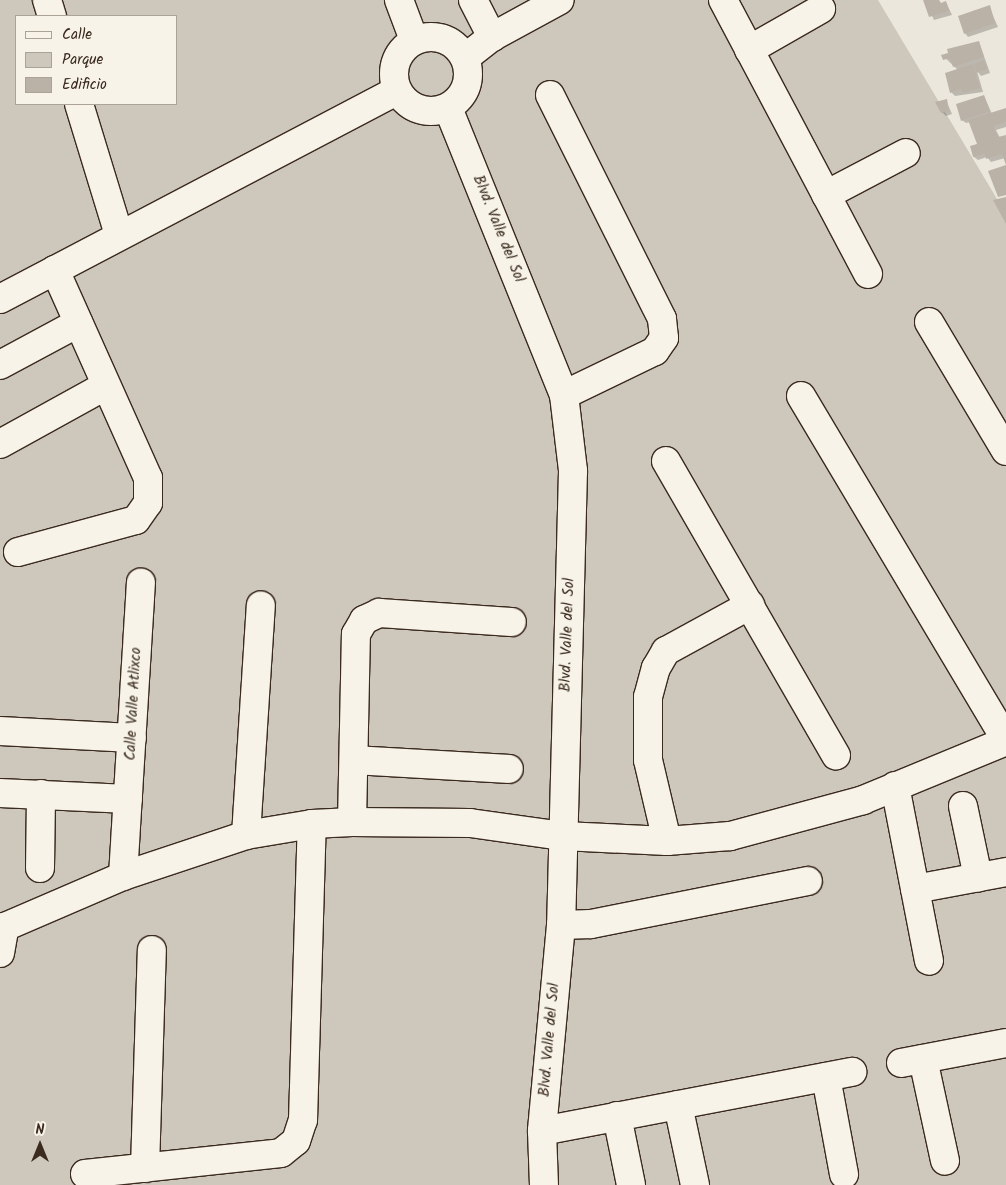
<!DOCTYPE html>
<style>
body{margin:0}
#map{position:relative;width:1006px;height:1185px;overflow:hidden;background:#ece7dc;font-family:Kalam,sans-serif}
div>[style]{position:absolute}
.green>*{inset:0;background:#cec8bc}
.shadow>*{inset:0;background:#0003}
.building>*{inset:0;background:#bab2a7}
.roads{filter:drop-shadow(1px 0 #3b2a1e) drop-shadow(-1px 0 #3b2a1e) drop-shadow(0 1px #3b2a1e) drop-shadow(0 -1px #3b2a1e)}
.minor>*{height:28px;margin:-14px;padding:0 14px;transform-origin:14px;border-radius:14px;background:#f7f3e8}
.minor>.ring{margin:-14px;padding:0;box-sizing:content-box;background:none;border:28px solid #f7f3e8;border-radius:50%}
span{translate:-50% -50%;white-space:nowrap;text-align:center;line-height:1.15;-webkit-text-stroke:4.5px #f7f3e8;paint-order:stroke}
.street-label{font-size:15px;color:#3b2a1e}
.legend{position:absolute;left:15px;top:15px;width:162px;height:90px;box-sizing:border-box;background:#f7f3e8;border:1px solid #aca397;margin:0;padding:6px 9px;list-style:none;font-size:15px;color:#3b2a1e}
.legend li{display:flex;align-items:center;gap:10px;height:25px}
.legend b{width:25px;border:1px solid #aca397}
.north{position:absolute;left:15px;top:1120px;width:50px;height:50px;-webkit-text-stroke:4px #f7f3e8;paint-order:stroke;rotate:0deg;font-size:14px;font-weight:700;line-height:20px;text-align:center;color:#3b2a1e}
.north::after{content:'';display:block;margin:auto;width:18px;height:22px;background:#3b2a1e;clip-path:polygon(50% 0,100% 100%,50% 72%,0 100%)}
</style>
<div id="map">
<div class="green">
<i style="clip-path:polygon(evenodd,0 0,878px 0,1006px 214px,1006px 1185px,0 1185px,0 0,16px 16px,176px 16px,176px 104px,16px 104px,16px 16px)"></i>
</div>
<div class="shadow">
<i style="clip-path:polygon(924px 0,938px 0,941px 4px,946px 2px,952px 15px,934px 20px)"></i>
<i style="clip-path:polygon(989px 7px,998px 27px,968px 37px,965px 33px)"></i>
<i style="clip-path:polygon(979px 42px,990px 73px,981px 76px,977px 71px,983px 92px,955px 96px,951px 92px,958px 70px,943px 56px)"></i>
<i style="clip-path:polygon(984px 96px,992px 114px,1006px 109px,1006px 127px,996px 130px,1000px 138px,1006px 136px,1006px 162px,1005px 158px,991px 162px,987px 157px,978px 160px,974px 157px,972px 147px,978px 145px,970px 122px,966px 123px,962px 120px)"></i>
<i style="clip-path:polygon(946px 100px,952px 114px,946px 116px,942px 112px)"></i>
</div>
<div class="building">
<i style="clip-path:polygon(923px 0,939px 0,941px 3px,946px 1px,949px 11px,929px 17px)"></i>
<i style="clip-path:polygon(990px 5px,995px 23px,964px 34px,958px 16px)"></i>
<i style="clip-path:polygon(979px 41px,984px 57px,953px 67px,950px 58px,943px 60px,941px 55px,948px 53px,947px 49px)"></i>
<i style="clip-path:polygon(984px 60px,987px 69px,976px 73px,974px 64px)"></i>
<i style="clip-path:polygon(973px 64px,980px 88px,963px 93px,961px 89px,950px 93px,945px 73px)"></i>
<i style="clip-path:polygon(984px 95px,990px 111px,961px 121px,956px 104px)"></i>
<i style="clip-path:polygon(947px 99px,949px 111px,941px 113px,935px 102px)"></i>
<i style="clip-path:polygon(1006px 108px,1006px 122px,993px 126px,998px 137px,1006px 135px,1006px 165px,1002px 154px,986px 159px,985px 153px,973px 157px,970px 146px,977px 144px,968px 120px)"></i>
<i style="clip-path:polygon(1006px 165px,1006px 195px,998px 197px,988px 171px)"></i>
<i style="clip-path:polygon(1006px 197px,1006px 224px,993px 200px)"></i>
</div>
<div class="roads">
<div class="minor">
<i style="left:47px;top:0;width:17px;rotate:73deg"></i>
<i style="left:399px;top:0;width:43px;rotate:69.4deg"></i>
<i style="left:473px;top:0;width:42px;rotate:62.8deg"></i>
<i style="left:723px;top:0;width:310px;rotate:62.1deg"></i>
<i class="ring" style="left:394px;top:37px;width:46px;height:46px"></i>
<i style="left:749px;top:50px;width:83px;rotate:-29.7deg"></i>
<i style="left:465px;top:58px;width:34px;rotate:-38deg"></i>
<i style="left:492px;top:37px;width:77px;rotate:-28.6deg"></i>
<i style="left:550px;top:95px;width:250px;rotate:63.4deg"></i>
<i style="left:662px;top:319px;width:19px;rotate:84deg"></i>
<i style="left:664px;top:338px;width:16px;rotate:125deg"></i>
<i style="left:655px;top:351px;width:101px;rotate:154.2deg"></i>
<i style="left:79px;top:104px;width:137px;rotate:73deg"></i>
<i style="left:448px;top:108px;width:310px;rotate:68deg"></i>
<i style="left:564px;top:395px;width:77px;rotate:83.2deg"></i>
<i style="left:573px;top:471px;width:454px;rotate:91.5deg"></i>
<i style="left:561px;top:925px;width:207px;rotate:95.3deg"></i>
<i style="left:542px;top:1131px;width:54px;rotate:87.9deg"></i>
<i style="left:826px;top:195px;width:90px;rotate:-27.7deg"></i>
<i style="left:0;top:299px;width:448px;rotate:-27.7deg"></i>
<i style="left:929px;top:322px;width:150px;rotate:59.2deg"></i>
<i style="left:0;top:365px;width:89px;rotate:-28.3deg"></i>
<i style="left:801px;top:396px;width:400px;rotate:59.2deg"></i>
<i style="left:0;top:444px;width:120px;rotate:-28.9deg"></i>
<i style="left:666px;top:461px;width:340px;rotate:60deg"></i>
<i style="left:18px;top:552px;width:122px;rotate:-15.2deg"></i>
<i style="left:136px;top:520px;width:21px;rotate:-55deg"></i>
<i style="left:148px;top:503px;width:25px;rotate:-90deg"></i>
<i style="left:148px;top:478px;width:228px;rotate:-114.1deg"></i>
<i style="left:0;top:731px;width:132px;rotate:3deg"></i>
<i style="left:354px;top:760px;width:155px;rotate:3.3deg"></i>
<i style="left:895px;top:786px;width:178px;rotate:79deg"></i>
<i style="left:0;top:793px;width:128px;rotate:2.7deg"></i>
<i style="left:963px;top:806px;width:73px;rotate:78.1deg"></i>
<i style="left:352px;top:822px;width:188px;rotate:-88.8deg"></i>
<i style="left:356px;top:634px;width:16px;rotate:-60deg"></i>
<i style="left:364px;top:620px;width:17px;rotate:-25deg"></i>
<i style="left:379px;top:613px;width:133px;rotate:3.9deg"></i>
<i style="left:246px;top:835px;width:230px;rotate:-86.3deg"></i>
<i style="left:667px;top:841px;width:83px;rotate:-103.2deg"></i>
<i style="left:648px;top:760px;width:63px;rotate:-90deg"></i>
<i style="left:648px;top:697px;width:30px;rotate:-75deg"></i>
<i style="left:656px;top:668px;width:20px;rotate:-60deg"></i>
<i style="left:666px;top:651px;width:96px;rotate:-28.7deg"></i>
<i style="left:40px;top:868px;width:74px;rotate:-89.2deg"></i>
<i style="left:123px;top:876px;width:294px;rotate:-86.5deg"></i>
<i style="left:915px;top:889px;width:93px;rotate:-10.6deg"></i>
<i style="left:561px;top:925px;width:30px;rotate:-2deg"></i>
<i style="left:591px;top:924px;width:221px;rotate:-11.2deg"></i>
<i style="left:0;top:929px;width:134px;rotate:-23.3deg"></i>
<i style="left:123px;top:876px;width:130px;rotate:-18.4deg"></i>
<i style="left:246px;top:835px;width:67px;rotate:-9.5deg"></i>
<i style="left:312px;top:824px;width:40px;rotate:-2.9deg"></i>
<i style="left:352px;top:822px;width:118px;rotate:0.5deg"></i>
<i style="left:470px;top:823px;width:94px;rotate:8deg"></i>
<i style="left:563px;top:836px;width:104px;rotate:2.8deg"></i>
<i style="left:667px;top:841px;width:63px;rotate:-4.5deg"></i>
<i style="left:730px;top:836px;width:138px;rotate:-15.1deg"></i>
<i style="left:863px;top:800px;width:155px;rotate:-22.4deg"></i>
<i style="left:0;top:953px;width:27px;rotate:-80deg"></i>
<i style="left:923px;top:1059px;width:104px;rotate:77.8deg"></i>
<i style="left:901px;top:1063px;width:107px;rotate:-10.8deg"></i>
<i style="left:826px;top:1077px;width:99px;rotate:79.5deg"></i>
<i style="left:678px;top:1105px;width:82px;rotate:78deg"></i>
<i style="left:617px;top:1116px;width:70px;rotate:78.5deg"></i>
<i style="left:542px;top:1131px;width:316px;rotate:-10.8deg"></i>
<i style="left:145px;top:1168px;width:218px;rotate:-88.2deg"></i>
<i style="left:85px;top:1174px;width:197px;rotate:-6.1deg"></i>
<i style="left:281px;top:1153px;width:19px;rotate:-39deg"></i>
<i style="left:296px;top:1141px;width:22px;rotate:-72deg"></i>
<i style="left:303px;top:1120px;width:296px;rotate:-88.3deg"></i>
</div>
</div>
<div class="street-label">
<span style="left:498px;top:229px;rotate:68deg">Blvd. Valle del Sol</span>
<span style="left:568px;top:635px;rotate:-88deg">Blvd. Valle del Sol</span>
<span style="left:134px;top:704px;rotate:-87deg">Calle Valle Atlixco</span>
<span style="left:550px;top:1040px;rotate:-85deg">Blvd. Valle del Sol</span>
</div>
<ul class="legend">
<li><b style="height:6px;background:#f7f3e8"></b>Calle</li>
<li><b style="height:14px;background:#cec8bc"></b>Parque</li>
<li><b style="height:14px;background:#bab2a7"></b>Edificio</li>
</ul>
<div class="north">N</div>
</div>
